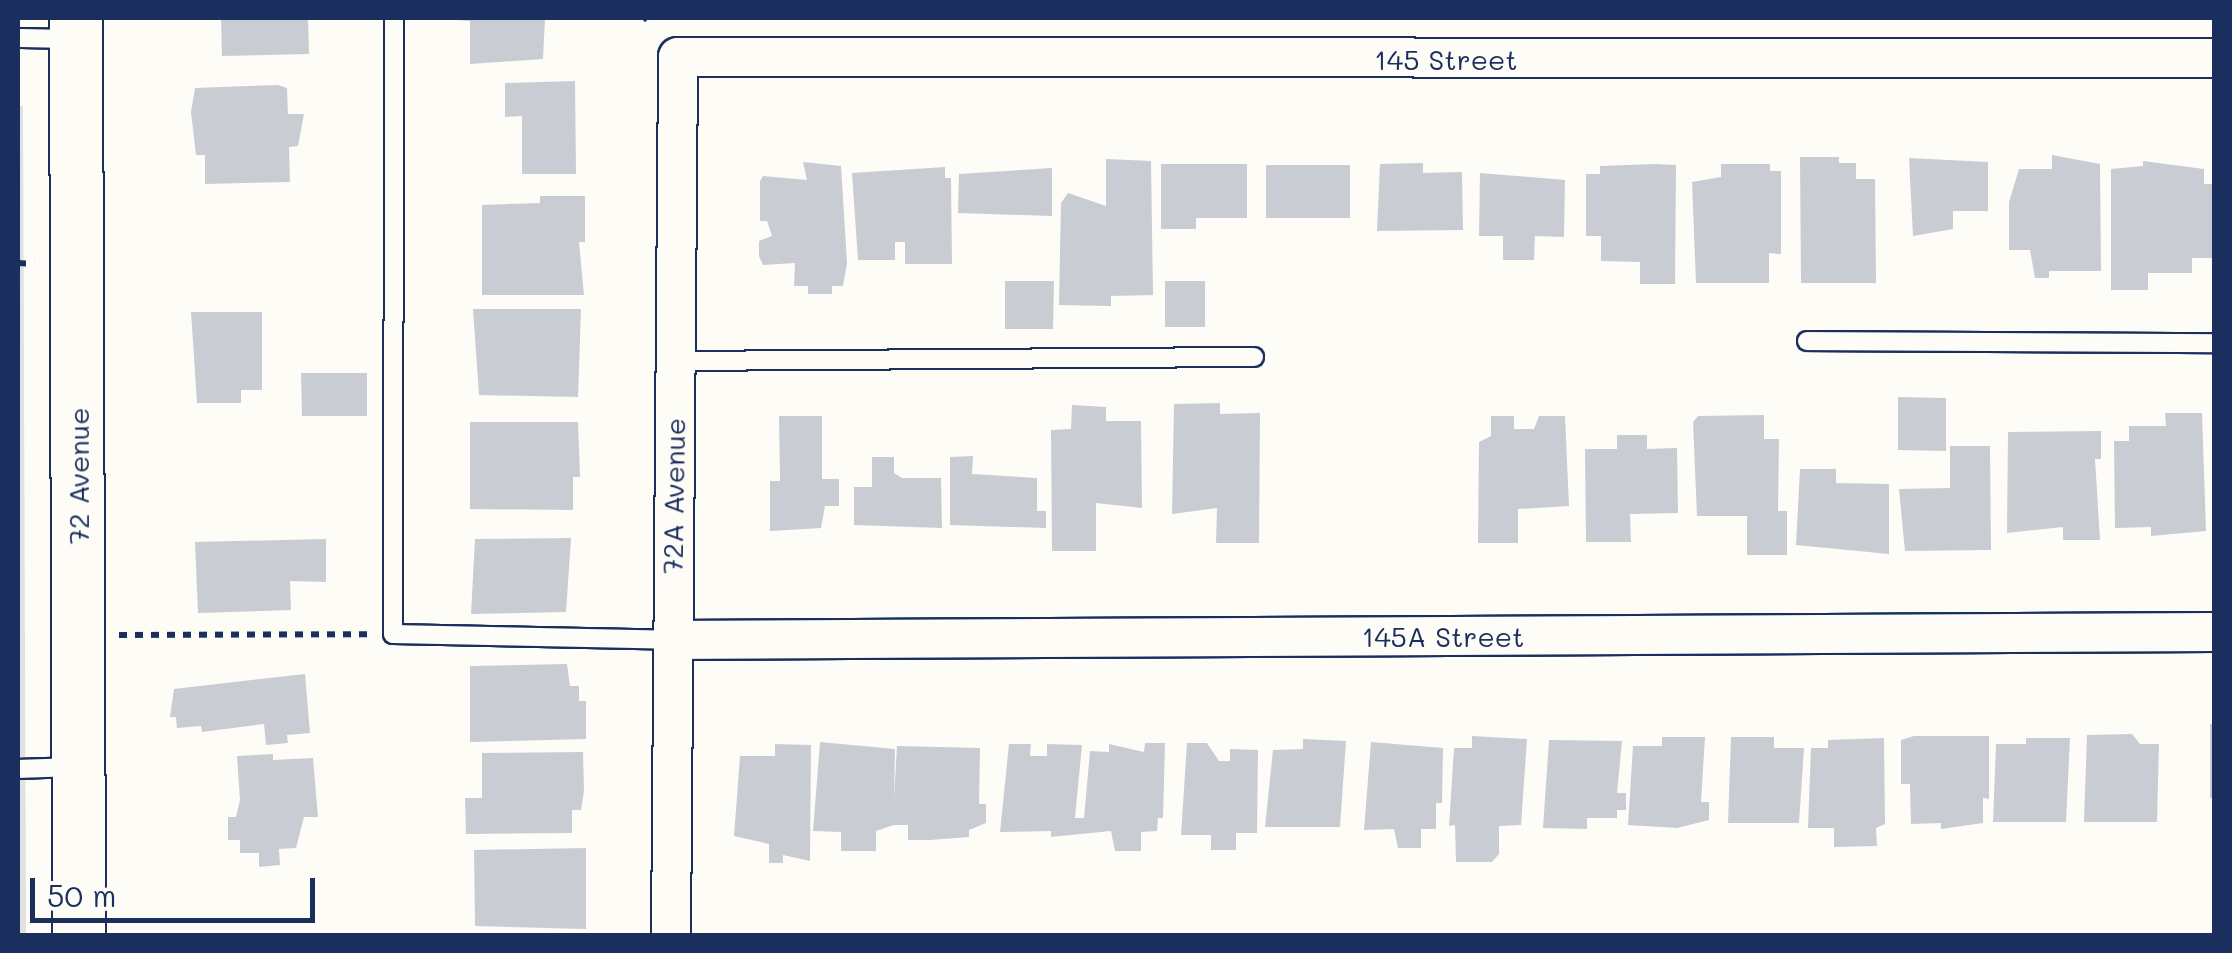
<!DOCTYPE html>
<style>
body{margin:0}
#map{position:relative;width:2232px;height:953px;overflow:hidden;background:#fdfcf7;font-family:Mali,sans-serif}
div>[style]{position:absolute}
.green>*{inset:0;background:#e0e1e3}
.building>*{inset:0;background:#c9ccd3}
.path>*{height:6px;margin-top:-3px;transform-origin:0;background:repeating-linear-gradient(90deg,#1b2f5e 0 8px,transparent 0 16px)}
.roads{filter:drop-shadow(2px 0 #1b2f5e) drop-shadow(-2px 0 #1b2f5e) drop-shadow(0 2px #1b2f5e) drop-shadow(0 -2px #1b2f5e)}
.lane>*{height:18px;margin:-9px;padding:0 9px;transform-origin:9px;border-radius:9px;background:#fdfcf7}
.street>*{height:38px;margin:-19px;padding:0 19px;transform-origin:19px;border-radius:19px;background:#fdfcf7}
.secondary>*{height:52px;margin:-26px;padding:0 26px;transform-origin:26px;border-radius:26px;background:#fdfcf7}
span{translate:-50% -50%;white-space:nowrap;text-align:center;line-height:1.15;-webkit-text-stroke:9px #fdfcf7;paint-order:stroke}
.street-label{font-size:28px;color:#1b2f5e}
.frame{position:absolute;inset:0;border:20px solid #1b2f5e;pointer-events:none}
.scale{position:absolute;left:30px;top:878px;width:285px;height:45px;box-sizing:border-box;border:5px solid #1b2f5e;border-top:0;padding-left:12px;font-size:30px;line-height:35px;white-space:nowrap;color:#1b2f5e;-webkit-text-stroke:8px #fdfcf7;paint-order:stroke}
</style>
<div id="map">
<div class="green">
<i style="clip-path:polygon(18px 106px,23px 106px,26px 936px,18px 935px)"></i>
</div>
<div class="building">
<i style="clip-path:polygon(221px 18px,308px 18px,309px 54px,222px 56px)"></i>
<i style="clip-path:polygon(427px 18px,545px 18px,543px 59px,470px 64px,470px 21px)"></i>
<i style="clip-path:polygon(575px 81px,576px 174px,522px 174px,522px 116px,505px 117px,505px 83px)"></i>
<i style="clip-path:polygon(278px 85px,287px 88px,288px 114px,304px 114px,298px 146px,289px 147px,290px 182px,205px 184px,205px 155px,196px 155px,191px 112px,195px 88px)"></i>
<i style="clip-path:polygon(2052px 155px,2100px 164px,2101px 271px,2049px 271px,2049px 278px,2035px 278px,2030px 250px,2009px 250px,2009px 202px,2019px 169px,2052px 169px)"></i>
<i style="clip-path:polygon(1800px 157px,1839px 157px,1839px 163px,1856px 163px,1856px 179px,1875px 179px,1876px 283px,1801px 283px)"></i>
<i style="clip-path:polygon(1909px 158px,1988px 162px,1988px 211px,1953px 211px,1953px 229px,1913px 236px)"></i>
<i style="clip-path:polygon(1106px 159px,1151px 161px,1153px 295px,1111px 296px,1111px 306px,1059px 305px,1061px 203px,1068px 193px,1106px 206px)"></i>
<i style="clip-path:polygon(2143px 161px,2204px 169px,2204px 184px,2214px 184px,2214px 258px,2192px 258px,2192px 273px,2148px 273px,2148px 290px,2111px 290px,2111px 169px,2143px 166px)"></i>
<i style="clip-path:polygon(803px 162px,841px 166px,847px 263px,843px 286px,832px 286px,832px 294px,808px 294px,808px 286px,794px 286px,795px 263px,763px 265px,759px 256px,759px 241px,772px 236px,767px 221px,760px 221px,760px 181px,763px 176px,807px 180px)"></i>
<i style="clip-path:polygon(1423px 163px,1423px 173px,1462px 172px,1463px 230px,1377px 231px,1380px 164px)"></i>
<i style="clip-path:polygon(1161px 164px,1247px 164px,1247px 218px,1196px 218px,1196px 229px,1161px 229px)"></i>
<i style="clip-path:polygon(1655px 164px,1676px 165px,1675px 284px,1640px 284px,1640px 262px,1601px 261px,1601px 236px,1586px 236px,1586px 174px,1600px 174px,1600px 166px)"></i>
<i style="clip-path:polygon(1721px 164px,1770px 164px,1770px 171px,1781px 171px,1781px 254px,1769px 253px,1769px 283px,1696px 283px,1692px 182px,1721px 177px)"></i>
<i style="clip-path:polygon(1266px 165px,1350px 165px,1350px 218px,1266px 218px)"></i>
<i style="clip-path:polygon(945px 167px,945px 178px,951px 178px,952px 264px,905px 264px,905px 242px,895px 242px,895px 260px,858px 260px,852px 173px)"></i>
<i style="clip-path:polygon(1052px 168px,1052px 216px,958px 213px,959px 174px)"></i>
<i style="clip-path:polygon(1480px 173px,1565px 180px,1564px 237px,1535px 236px,1534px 260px,1503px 260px,1503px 236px,1479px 236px)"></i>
<i style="clip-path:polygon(540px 196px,585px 196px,585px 242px,579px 242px,584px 295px,482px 295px,482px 205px,540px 203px)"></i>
<i style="clip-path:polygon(1005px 281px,1054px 281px,1053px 329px,1005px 329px)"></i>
<i style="clip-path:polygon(1165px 281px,1205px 281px,1205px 327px,1165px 327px)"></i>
<i style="clip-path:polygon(473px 309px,581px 309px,578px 397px,479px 395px)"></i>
<i style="clip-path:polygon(191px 312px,262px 312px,262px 390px,241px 390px,241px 403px,197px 403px)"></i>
<i style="clip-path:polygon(301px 373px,367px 373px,367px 416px,302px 416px)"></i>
<i style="clip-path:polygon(1898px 397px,1946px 398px,1946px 451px,1898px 450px)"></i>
<i style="clip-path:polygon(1220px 403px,1220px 414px,1260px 413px,1259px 543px,1216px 543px,1217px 508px,1172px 514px,1174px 404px)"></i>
<i style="clip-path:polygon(1072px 405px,1106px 407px,1106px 421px,1141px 421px,1142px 508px,1096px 503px,1096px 551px,1052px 551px,1051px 430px,1071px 429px)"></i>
<i style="clip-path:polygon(2165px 413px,2202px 413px,2206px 531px,2151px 536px,2151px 527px,2115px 528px,2114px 441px,2129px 441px,2129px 426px,2166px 426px)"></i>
<i style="clip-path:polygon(1764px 415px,1764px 439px,1779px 439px,1778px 511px,1787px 511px,1787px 555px,1747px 555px,1747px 516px,1697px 516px,1693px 422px,1698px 416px)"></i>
<i style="clip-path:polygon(779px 416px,822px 416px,822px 479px,839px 479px,839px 506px,825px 506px,821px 528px,770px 531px,770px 481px,780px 481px)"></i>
<i style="clip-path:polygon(1491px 416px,1514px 416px,1514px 429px,1534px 429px,1539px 416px,1565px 416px,1569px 506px,1518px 509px,1518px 543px,1478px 543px,1479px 442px,1491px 436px)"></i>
<i style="clip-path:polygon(470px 422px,578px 422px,580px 477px,573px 477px,573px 510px,470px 509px)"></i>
<i style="clip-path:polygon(2101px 431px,2101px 459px,2095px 459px,2100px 540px,2063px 540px,2063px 527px,2007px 533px,2008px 432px)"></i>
<i style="clip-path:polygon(1617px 435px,1647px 435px,1647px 449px,1677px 448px,1678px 513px,1630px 514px,1631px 542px,1586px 542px,1585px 449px,1617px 449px)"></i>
<i style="clip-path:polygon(1950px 446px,1990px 446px,1991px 550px,1905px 551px,1899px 489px,1950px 488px)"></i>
<i style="clip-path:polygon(973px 456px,972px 474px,1037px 478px,1037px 511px,1046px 511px,1046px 528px,950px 525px,950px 457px)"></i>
<i style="clip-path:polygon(872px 457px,894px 457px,894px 473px,902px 478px,941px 478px,942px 528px,854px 525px,854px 487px,872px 487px)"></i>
<i style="clip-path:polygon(1800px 469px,1836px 469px,1836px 483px,1889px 484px,1889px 554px,1796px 545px)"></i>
<i style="clip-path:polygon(571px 538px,566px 612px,471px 614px,475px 539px)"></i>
<i style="clip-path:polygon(326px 539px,326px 582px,290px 581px,291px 610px,198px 613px,195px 542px)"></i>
<i style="clip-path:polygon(567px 664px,570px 686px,579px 686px,579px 701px,586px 701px,586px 739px,470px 742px,470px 666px)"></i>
<i style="clip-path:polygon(305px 674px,310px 733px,287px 735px,288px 743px,266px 745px,264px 724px,202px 732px,201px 726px,177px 728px,176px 717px,170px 717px,174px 689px)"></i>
<i style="clip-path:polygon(2210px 724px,2214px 724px,2214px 798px,2210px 798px)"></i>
<i style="clip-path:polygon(2132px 734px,2140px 744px,2159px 744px,2157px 822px,2084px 822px,2087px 735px)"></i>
<i style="clip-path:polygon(1472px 736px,1527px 739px,1521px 825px,1499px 826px,1499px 854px,1492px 862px,1456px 862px,1455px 825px,1449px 826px,1454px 748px,1472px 748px)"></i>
<i style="clip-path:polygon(1914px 736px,1989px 736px,1989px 799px,1983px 798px,1983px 823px,1941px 829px,1941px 823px,1911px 824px,1910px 784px,1901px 784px,1901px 740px)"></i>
<i style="clip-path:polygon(1662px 737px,1705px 737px,1701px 802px,1709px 802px,1709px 820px,1677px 828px,1628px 825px,1633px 746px,1662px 746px)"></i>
<i style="clip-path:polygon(1731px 737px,1774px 737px,1774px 748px,1804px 748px,1799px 823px,1728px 823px)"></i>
<i style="clip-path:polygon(1884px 738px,1885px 824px,1876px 828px,1877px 846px,1834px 847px,1834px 828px,1808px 828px,1811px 748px,1828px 748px,1828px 740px)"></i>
<i style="clip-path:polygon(2026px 738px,2070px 738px,2066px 822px,1993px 822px,1996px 744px,2026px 744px)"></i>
<i style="clip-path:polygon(1303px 739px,1346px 741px,1340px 827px,1265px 827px,1273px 750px,1303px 749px)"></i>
<i style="clip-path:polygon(1549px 740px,1622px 741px,1617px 793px,1626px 793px,1626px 810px,1617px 810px,1617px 818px,1587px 818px,1587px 829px,1543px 828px)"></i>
<i style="clip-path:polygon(820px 742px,895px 749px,894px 799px,897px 746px,980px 748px,979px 804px,986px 804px,986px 823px,969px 830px,969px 837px,930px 840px,908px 840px,908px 825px,894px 825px,876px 831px,876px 851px,841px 851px,841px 832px,813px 831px)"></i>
<i style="clip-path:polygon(1371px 742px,1443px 748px,1442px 803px,1436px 803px,1436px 829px,1421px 829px,1421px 848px,1398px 848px,1394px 829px,1364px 830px)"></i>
<i style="clip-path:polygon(1145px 743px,1165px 743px,1163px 818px,1158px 818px,1157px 831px,1141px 832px,1141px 851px,1115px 851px,1111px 831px,1051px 837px,1051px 831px,1000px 832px,1009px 744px,1031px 744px,1030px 756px,1047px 756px,1047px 744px,1082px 745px,1075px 818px,1084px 818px,1090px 751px,1109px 752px,1109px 744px,1144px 752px)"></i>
<i style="clip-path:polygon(1187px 743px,1207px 743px,1219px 761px,1230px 761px,1230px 749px,1258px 750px,1257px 833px,1236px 833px,1236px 850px,1211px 850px,1211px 835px,1181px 835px)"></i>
<i style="clip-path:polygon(775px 744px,811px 745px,810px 861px,783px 855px,783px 863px,769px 863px,769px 844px,734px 836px,740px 756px,775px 756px)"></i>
<i style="clip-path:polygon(583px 752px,584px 791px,581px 810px,572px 810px,572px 833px,466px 834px,465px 798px,482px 798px,482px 753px)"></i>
<i style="clip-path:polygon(273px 754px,273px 760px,313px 758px,318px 817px,304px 817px,296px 848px,279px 849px,280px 865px,259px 867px,259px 853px,240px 853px,240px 840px,228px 840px,228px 817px,236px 817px,240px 800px,237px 756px)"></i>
<i style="clip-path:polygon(586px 848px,586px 929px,475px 926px,474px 850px)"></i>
</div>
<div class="path">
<i style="left:645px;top:18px;width:3px;rotate:45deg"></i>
<i style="left:18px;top:263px;width:16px;rotate:4deg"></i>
<i style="left:119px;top:635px;width:248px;rotate:-0.2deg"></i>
</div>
<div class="roads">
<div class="lane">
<i style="left:394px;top:18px;width:616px;rotate:90.09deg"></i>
<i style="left:393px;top:634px;width:278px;rotate:1.2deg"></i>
<i style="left:18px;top:38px;width:53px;rotate:1.1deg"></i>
<i style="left:1807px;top:341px;width:407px;rotate:0.3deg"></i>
<i style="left:675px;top:361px;width:579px;rotate:-0.4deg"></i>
<i style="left:18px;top:769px;width:56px;rotate:-2deg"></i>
</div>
<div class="street">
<i style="left:671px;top:640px;width:1543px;rotate:-0.3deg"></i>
<i style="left:671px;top:936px;width:879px;rotate:-89.54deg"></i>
<i style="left:678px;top:57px;width:1536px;rotate:0.04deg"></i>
</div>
<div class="secondary">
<i style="left:76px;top:18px;width:918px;rotate:89.81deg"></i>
</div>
</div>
<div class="street-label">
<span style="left:1446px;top:59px">145 Street</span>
<span style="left:78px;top:476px;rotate:-90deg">72 Avenue</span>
<span style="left:673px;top:496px;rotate:-89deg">72A Avenue</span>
<span style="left:1443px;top:636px">145A Street</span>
</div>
<div class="frame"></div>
<div class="scale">50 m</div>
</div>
